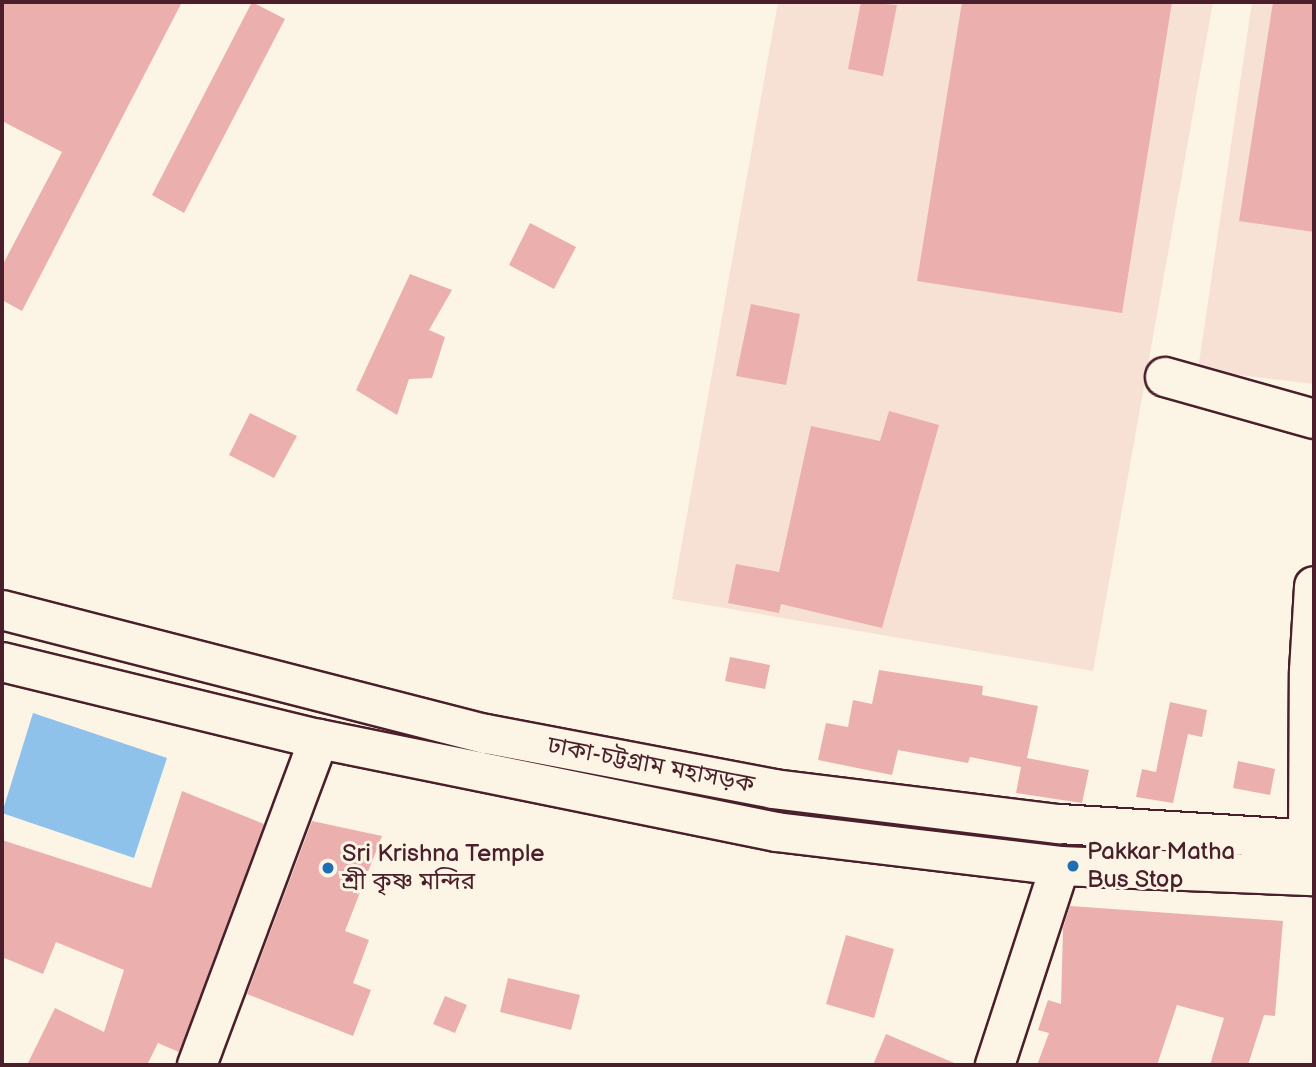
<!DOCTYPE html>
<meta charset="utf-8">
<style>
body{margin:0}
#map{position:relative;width:1316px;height:1067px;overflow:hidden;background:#fcf5e5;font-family:"Balsamiq Sans","Noto Sans Bengali",sans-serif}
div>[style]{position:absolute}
.built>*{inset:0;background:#f7e0d4}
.water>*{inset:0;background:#8ec2eb}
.building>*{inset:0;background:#ebb0ae}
.roads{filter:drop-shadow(2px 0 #4a1f2b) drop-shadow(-2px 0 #4a1f2b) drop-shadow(0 2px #4a1f2b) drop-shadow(0 -2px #4a1f2b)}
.minor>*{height:38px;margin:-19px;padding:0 19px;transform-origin:19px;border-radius:19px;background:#fcf5e5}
.highway>*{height:38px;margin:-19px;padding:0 19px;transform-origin:19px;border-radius:19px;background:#fcf5e5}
.dots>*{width:19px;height:19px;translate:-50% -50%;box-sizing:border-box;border:4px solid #fcf5e5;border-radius:50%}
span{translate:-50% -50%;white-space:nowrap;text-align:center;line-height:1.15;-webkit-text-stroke:6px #fcf5e5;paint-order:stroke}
.street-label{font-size:24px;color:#4a1f2b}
.poi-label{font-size:24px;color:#4a1f2b}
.left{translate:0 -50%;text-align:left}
.frame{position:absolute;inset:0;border:4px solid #4a1f2b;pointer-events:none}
</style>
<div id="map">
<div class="built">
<i style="clip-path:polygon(778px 2px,1213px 2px,1093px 671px,672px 599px)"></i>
<i style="clip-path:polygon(1252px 2px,1314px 2px,1314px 384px,1198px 370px)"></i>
</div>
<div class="water">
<i style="clip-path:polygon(33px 713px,167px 758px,134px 858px,2px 813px)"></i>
</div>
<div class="building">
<i style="clip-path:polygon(2px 2px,182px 2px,22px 311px,2px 300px,2px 266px,62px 152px,2px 121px)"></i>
<i style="clip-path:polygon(252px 2px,285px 19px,184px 213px,152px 195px)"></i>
<i style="clip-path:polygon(861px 2px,897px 5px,883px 76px,848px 69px)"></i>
<i style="clip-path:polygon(962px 2px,1172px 2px,1122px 313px,917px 281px)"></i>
<i style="clip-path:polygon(1273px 2px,1314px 2px,1314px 232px,1239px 221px)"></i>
<i style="clip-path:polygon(530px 223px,576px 247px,554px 289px,509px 265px)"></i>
<i style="clip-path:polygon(410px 274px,452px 290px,429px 330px,445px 337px,432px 378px,409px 379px,397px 415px,356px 390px)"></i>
<i style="clip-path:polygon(751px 304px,800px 314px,786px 385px,736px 376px)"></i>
<i style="clip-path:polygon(889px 411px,939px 425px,882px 628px,781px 604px,779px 613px,728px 603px,736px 564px,779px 572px,811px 426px,880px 441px)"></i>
<i style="clip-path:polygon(250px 413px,297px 436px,274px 478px,229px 455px)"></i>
<i style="clip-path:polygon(730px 657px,770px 665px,765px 689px,725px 681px)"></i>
<i style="clip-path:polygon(879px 670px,983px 686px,982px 695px,1038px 706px,1027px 758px,1089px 770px,1082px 803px,1016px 793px,1021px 767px,970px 757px,968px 763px,898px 750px,892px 775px,818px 760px,826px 723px,848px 727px,853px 700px,872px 704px)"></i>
<i style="clip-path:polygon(1170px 702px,1207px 710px,1202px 737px,1188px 734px,1173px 803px,1136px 797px,1142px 769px,1156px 772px)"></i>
<i style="clip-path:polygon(1238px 761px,1275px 769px,1270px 795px,1233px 788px)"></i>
<i style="clip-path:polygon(182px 791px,264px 824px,179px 1052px,158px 1043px,147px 1065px,27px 1065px,55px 1008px,104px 1032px,124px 970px,56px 942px,43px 974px,2px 957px,2px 840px,151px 888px)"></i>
<i style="clip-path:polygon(312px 821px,382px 836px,345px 931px,369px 940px,353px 983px,371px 990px,353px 1036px,247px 994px)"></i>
<i style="clip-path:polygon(1070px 906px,1283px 921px,1275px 1016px,1264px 1015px,1248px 1065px,1210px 1065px,1224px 1018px,1177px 1005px,1157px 1065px,1037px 1065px,1049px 1033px,1038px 1030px,1048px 1000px,1061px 1004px,1063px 928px)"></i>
<i style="clip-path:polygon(846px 935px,894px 949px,874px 1018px,826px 1004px)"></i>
<i style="clip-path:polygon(508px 978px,580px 995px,571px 1030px,500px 1012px)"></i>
<i style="clip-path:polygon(445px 996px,467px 1005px,455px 1033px,433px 1024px)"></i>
<i style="clip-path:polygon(886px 1034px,959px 1065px,873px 1065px)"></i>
</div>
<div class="roads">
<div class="minor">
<i style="left:1165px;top:377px;width:155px;rotate:15.7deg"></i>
<i style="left:1308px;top:840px;width:169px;rotate:-89.7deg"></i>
<i style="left:1309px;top:671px;width:85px;rotate:-86.6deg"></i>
<i style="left:197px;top:1065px;width:348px;rotate:-69.5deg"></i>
<i style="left:995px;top:1065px;width:209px;rotate:-71.9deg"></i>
</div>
<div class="highway">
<i style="left:2px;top:610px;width:500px;rotate:14.4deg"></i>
<i style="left:486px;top:734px;width:292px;rotate:10.8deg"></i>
<i style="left:773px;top:789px;width:289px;rotate:7deg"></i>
<i style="left:1060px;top:824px;width:255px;rotate:3.6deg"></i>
<i style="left:2px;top:662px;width:326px;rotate:13.7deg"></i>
<i style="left:319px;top:739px;width:466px;rotate:11.5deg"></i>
<i style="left:776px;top:832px;width:286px;rotate:6.8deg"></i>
<i style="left:1060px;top:866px;width:254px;rotate:2.3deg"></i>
</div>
</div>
<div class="dots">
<i style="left:1073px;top:866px;background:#1f6fb2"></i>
<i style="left:328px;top:868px;background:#1f6fb2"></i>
</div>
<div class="street-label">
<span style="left:651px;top:765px;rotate:11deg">ঢাকা-চট্টগ্রাম মহাসড়ক</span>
</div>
<div class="poi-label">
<span class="left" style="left:1087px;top:866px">Pakkar Matha<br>Bus Stop</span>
<span class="left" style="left:342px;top:868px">Sri Krishna Temple<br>শ্রী কৃষ্ণ মন্দির</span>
</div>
<div class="frame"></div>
</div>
